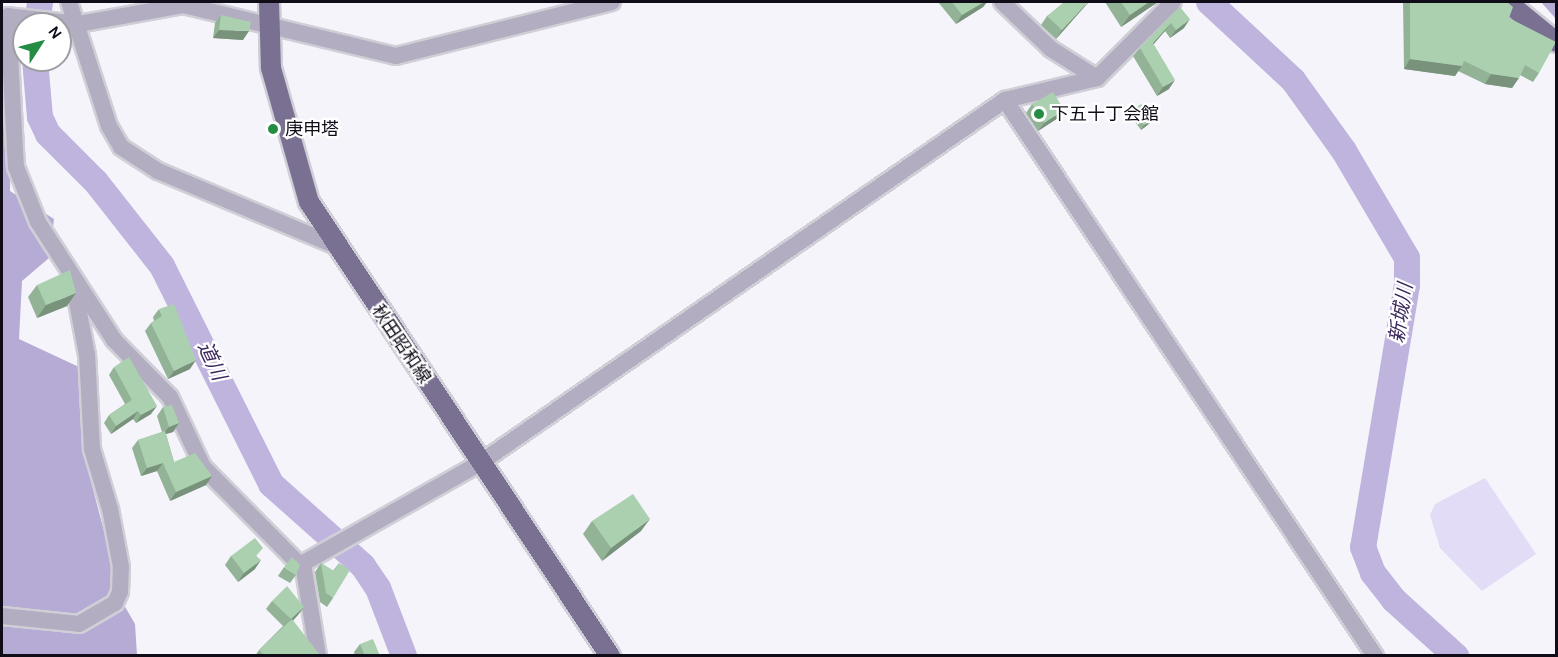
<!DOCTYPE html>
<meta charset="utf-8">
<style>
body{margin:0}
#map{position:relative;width:1558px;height:657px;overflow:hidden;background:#f5f4fb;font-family:Karla,"Noto Sans JP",sans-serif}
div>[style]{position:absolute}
.green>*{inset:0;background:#e3dcf7}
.forest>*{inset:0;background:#b5abd4}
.river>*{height:26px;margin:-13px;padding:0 13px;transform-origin:13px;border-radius:13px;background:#bfb4de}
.roads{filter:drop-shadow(2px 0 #d0cfd7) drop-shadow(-2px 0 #d0cfd7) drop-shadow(0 2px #d0cfd7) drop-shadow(0 -2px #d0cfd7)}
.minor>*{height:16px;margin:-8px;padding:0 8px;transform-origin:8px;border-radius:8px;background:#b2adc0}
.major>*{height:20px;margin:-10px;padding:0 10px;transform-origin:10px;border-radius:10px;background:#7a7192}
.wall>*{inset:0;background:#93b397}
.shaded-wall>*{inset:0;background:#78927b}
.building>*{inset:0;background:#abd0b0}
.dots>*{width:16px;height:16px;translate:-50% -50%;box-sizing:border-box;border:3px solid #fff;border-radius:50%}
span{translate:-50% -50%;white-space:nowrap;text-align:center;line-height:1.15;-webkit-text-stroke:4.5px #fff;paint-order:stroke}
.poi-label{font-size:18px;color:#100d18}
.left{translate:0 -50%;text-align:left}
.street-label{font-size:18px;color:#100d18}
.water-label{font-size:20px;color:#3a285c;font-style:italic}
.frame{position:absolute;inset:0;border:3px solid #100d18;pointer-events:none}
.north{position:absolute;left:12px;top:12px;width:60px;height:60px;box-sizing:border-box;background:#fff;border:2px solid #9f9ea3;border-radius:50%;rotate:54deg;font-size:16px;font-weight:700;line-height:24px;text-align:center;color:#100d18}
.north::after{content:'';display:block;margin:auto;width:21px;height:27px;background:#248c43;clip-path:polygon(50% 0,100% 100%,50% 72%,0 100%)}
</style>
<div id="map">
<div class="green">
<i style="clip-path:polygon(1485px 478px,1536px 554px,1482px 591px,1440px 548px,1430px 515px,1435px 504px)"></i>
</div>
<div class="forest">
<i style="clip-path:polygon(1541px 2px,1556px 2px,1556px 19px)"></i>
<i style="clip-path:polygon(2px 45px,11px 130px,10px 191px,54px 219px,49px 258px,22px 281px,19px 339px,79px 367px,82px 447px,111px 558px,112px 584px,135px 624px,137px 655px,2px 655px)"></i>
</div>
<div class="river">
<i style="left:1209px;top:2px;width:115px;rotate:42.9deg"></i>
<i style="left:1293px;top:80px;width:87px;rotate:54.3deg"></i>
<i style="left:1344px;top:151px;width:124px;rotate:59.5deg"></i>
<i style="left:1407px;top:258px;width:27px;rotate:90deg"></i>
<i style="left:1407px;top:285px;width:266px;rotate:99.5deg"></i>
<i style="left:1363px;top:547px;width:28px;rotate:69deg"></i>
<i style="left:1373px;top:573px;width:34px;rotate:52deg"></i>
<i style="left:1394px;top:600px;width:84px;rotate:42.1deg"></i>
<i style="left:37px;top:24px;width:22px;rotate:-82deg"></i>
<i style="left:35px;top:60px;width:57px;rotate:85deg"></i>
<i style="left:40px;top:117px;width:19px;rotate:65deg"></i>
<i style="left:48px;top:134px;width:68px;rotate:45deg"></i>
<i style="left:96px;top:182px;width:107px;rotate:51.8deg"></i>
<i style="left:162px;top:266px;width:244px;rotate:63.4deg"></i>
<i style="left:271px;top:484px;width:123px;rotate:41.7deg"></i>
<i style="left:363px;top:566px;width:27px;rotate:56deg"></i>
<i style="left:378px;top:588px;width:73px;rotate:69.1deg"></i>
</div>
<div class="roads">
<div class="minor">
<i style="left:69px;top:2px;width:130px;rotate:72.1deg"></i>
<i style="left:109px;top:126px;width:24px;rotate:60deg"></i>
<i style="left:121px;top:147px;width:44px;rotate:33deg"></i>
<i style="left:158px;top:171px;width:191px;rotate:22.8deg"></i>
<i style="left:612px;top:2px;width:223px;rotate:166deg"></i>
<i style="left:396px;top:56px;width:218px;rotate:-166.5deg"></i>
<i style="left:184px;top:5px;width:108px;rotate:169.8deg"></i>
<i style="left:78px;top:24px;width:70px;rotate:-173.5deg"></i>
<i style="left:8px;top:16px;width:151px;rotate:87deg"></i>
<i style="left:16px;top:167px;width:59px;rotate:68.2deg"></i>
<i style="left:38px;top:222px;width:140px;rotate:57.2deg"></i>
<i style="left:114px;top:340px;width:80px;rotate:45.5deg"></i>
<i style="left:170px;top:397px;width:77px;rotate:64.8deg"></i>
<i style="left:203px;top:467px;width:138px;rotate:45.3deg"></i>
<i style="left:300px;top:565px;width:207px;rotate:-29.5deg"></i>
<i style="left:480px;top:463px;width:638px;rotate:-34.66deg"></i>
<i style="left:1005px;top:100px;width:95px;rotate:-13.4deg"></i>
<i style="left:1097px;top:78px;width:107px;rotate:-45deg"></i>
<i style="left:1002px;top:2px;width:68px;rotate:43.8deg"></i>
<i style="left:1051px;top:49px;width:54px;rotate:32.2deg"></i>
<i style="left:1005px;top:100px;width:668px;rotate:56.36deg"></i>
<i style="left:303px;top:564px;width:93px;rotate:80.7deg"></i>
<i style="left:2px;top:616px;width:77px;rotate:5.9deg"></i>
<i style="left:79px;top:624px;width:42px;rotate:-30.3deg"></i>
<i style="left:115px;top:603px;width:12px;rotate:-66deg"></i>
<i style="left:120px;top:592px;width:25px;rotate:-88deg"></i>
<i style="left:121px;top:567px;width:59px;rotate:-100.7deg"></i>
<i style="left:110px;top:509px;width:63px;rotate:-106.7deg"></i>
<i style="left:92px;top:449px;width:94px;rotate:-93deg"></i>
<i style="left:87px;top:355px;width:70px;rotate:-100.7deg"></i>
</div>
<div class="major">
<i style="left:269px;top:2px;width:66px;rotate:88.3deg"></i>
<i style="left:271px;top:68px;width:139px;rotate:74.2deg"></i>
<i style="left:309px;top:202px;width:545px;rotate:56.46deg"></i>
<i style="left:1507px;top:2px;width:63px;rotate:39.2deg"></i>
</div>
</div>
<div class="wall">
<i style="clip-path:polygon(938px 2px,987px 2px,983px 7px,956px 24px)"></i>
<i style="clip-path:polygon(1105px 2px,1158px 2px,1121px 27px)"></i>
<i style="clip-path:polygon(1403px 2px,1507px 2px,1509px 18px,1539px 73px,1533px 82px,1520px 75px,1512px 88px,1485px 84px,1458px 71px,1455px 76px,1404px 69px)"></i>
<i style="clip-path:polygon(1086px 5px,1056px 39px,1041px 25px,1047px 16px)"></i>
<i style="clip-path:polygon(1180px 7px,1184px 28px,1170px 38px,1165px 31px,1153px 44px,1169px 89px,1157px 96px,1133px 56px,1140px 48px)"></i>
<i style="clip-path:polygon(221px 15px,243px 40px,213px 38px,215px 23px)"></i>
<i style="clip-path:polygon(1032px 104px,1058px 118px,1038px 131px,1026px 113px)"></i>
<i style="clip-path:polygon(1133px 110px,1153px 119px,1150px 123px,1141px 130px,1130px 115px)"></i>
<i style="clip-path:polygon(37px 285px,67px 306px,37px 318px,28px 297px)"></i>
<i style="clip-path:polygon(159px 309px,190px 369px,168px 379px,145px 331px,151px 323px,154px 321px,153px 317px)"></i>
<i style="clip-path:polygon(114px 367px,151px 414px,136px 423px,133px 419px,111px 434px,104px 423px,109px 415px,125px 404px,109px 375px)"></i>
<i style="clip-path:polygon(163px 407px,179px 423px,173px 432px,166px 434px,174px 462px,212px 476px,206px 485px,170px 501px,157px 471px,141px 476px,132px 448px,138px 440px,162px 432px,157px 416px)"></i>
<i style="clip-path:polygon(592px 521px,641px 531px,602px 561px,583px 534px)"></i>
<i style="clip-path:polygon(231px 556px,257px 556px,255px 569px,238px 582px,225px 565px)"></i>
<i style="clip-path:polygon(321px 563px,333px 571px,339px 563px,333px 598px,327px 607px,320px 602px,315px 572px)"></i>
<i style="clip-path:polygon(284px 567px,296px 575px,290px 583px,278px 576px)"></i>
<i style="clip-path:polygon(272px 601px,304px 607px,293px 621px,317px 656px,255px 656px,259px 650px,283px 626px,266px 609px)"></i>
<i style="clip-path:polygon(360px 644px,380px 656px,355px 656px,354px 652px)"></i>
</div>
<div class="shaded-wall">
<i style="clip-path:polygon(984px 2px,987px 2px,983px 7px,956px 24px,962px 15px)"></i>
<i style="clip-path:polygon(1088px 2px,1089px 2px,1086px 5px,1056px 39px,1062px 30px)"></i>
<i style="clip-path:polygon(1149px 2px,1158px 2px,1121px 27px,1130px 15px)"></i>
<i style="clip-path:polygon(1190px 19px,1184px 28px,1170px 38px,1176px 30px)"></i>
<i style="clip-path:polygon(1171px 23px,1165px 31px,1147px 52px,1153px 43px)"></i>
<i style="clip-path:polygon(219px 30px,249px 31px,243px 40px,213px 38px)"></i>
<i style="clip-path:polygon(1410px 59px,1462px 66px,1455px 76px,1404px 69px)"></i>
<i style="clip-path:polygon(1491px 74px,1519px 78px,1512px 88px,1485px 84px)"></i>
<i style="clip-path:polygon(1175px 80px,1169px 89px,1157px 96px,1163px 87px)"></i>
<i style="clip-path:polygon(1064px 110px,1058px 118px,1038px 131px,1044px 123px)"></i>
<i style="clip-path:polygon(1153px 119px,1150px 123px,1141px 130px,1144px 125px)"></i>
<i style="clip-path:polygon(76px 293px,67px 306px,37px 318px,46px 305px)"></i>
<i style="clip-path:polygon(196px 360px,190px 369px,168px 379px,174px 371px)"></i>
<i style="clip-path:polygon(157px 406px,151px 414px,136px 423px,141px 415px)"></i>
<i style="clip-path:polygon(138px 411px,133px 419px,111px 434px,116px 426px)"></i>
<i style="clip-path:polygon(179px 423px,173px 432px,162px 435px,169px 427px)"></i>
<i style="clip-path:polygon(163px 463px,157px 471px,141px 476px,147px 468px)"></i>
<i style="clip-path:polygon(212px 476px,206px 485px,170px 501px,176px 492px)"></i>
<i style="clip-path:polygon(650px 519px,641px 531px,602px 561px,611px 548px)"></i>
<i style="clip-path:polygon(261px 560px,255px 569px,238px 582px,244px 573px)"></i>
<i style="clip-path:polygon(304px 607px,298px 615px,285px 628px,291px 619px)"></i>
</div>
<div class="building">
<i style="clip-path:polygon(952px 2px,984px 2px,962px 15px)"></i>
<i style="clip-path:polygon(1064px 2px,1088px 2px,1062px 30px,1047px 16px)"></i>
<i style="clip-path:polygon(1121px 2px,1149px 2px,1130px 15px)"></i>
<i style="clip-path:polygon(1410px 2px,1507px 2px,1513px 7px,1509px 18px,1556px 42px,1539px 73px,1525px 65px,1519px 78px,1491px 74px,1464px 61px,1462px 66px,1410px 59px)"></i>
<i style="clip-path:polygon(1180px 7px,1190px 19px,1176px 30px,1171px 23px,1153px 43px,1175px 80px,1163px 87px,1140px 48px)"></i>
<i style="clip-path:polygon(221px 15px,251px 22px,249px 31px,219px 30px)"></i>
<i style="clip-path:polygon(1053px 92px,1064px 110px,1044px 123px,1032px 104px)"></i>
<i style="clip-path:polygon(1141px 104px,1153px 119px,1144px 125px,1133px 110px)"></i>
<i style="clip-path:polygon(70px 270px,76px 293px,46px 305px,37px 285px)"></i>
<i style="clip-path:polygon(174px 304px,196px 360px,174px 371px,151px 323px,162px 316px,159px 309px)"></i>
<i style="clip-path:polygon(129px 357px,157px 406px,141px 415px,138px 411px,116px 426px,109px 415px,132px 400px,114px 367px)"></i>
<i style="clip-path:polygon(172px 405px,179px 423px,169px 427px,163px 407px)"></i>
<i style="clip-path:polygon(165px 431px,174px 462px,195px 453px,212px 476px,176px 492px,163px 463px,147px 468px,138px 440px)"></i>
<i style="clip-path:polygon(633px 494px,650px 519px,611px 548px,592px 521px)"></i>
<i style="clip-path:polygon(255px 538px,263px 548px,256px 556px,261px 560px,244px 573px,231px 556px)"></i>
<i style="clip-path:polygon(292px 557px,300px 565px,296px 575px,284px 567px)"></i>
<i style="clip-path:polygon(321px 563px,334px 571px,339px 563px,350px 570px,333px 598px,326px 593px)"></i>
<i style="clip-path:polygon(287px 586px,304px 607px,291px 619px,272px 601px)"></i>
<i style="clip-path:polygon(292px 619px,319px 654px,316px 656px,265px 656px,259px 650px)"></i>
<i style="clip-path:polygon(373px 639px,380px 656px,365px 656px,360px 644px)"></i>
</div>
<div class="dots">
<i style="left:1039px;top:114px;background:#248c43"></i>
<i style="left:273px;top:129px;background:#248c43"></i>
</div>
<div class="poi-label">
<span class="left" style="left:1051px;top:114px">下五十丁会館</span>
<span class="left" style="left:285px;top:129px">庚申塔</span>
</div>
<div class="street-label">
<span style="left:401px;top:344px;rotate:56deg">秋田昭和線</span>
</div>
<div class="water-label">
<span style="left:1401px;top:313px;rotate:-81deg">新城川</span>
<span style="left:212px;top:361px;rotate:65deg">道川</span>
</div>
<div class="frame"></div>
<div class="north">N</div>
</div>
